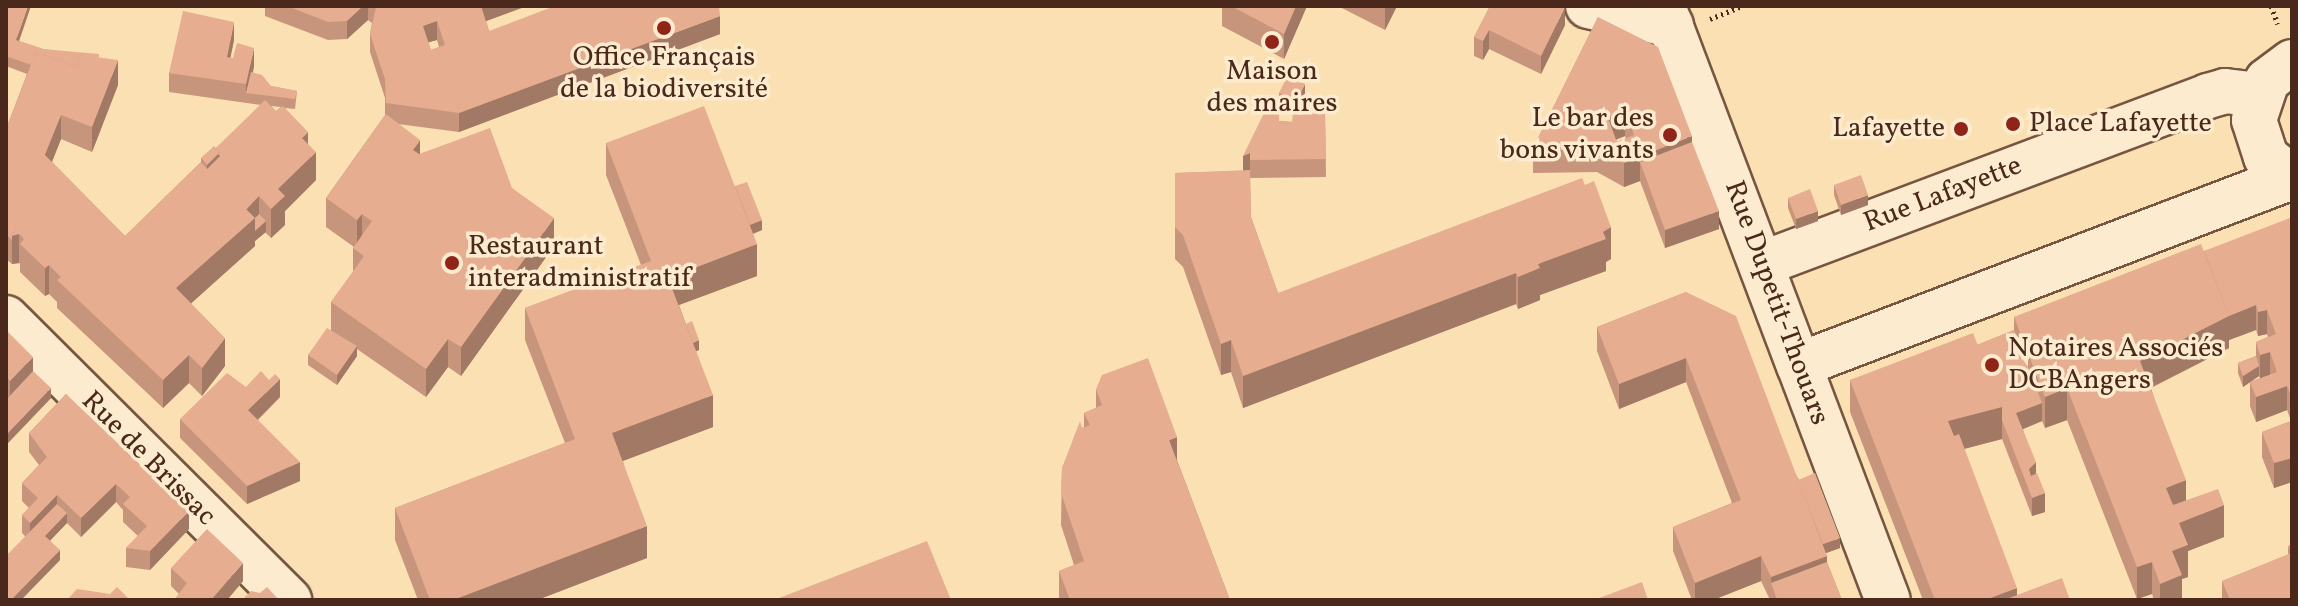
<!DOCTYPE html>
<meta charset="utf-8">
<style>
body{margin:0}
#map{position:relative;width:2298px;height:606px;overflow:hidden;background:#fbe0b3;font-family:Vollkorn,serif}
div>[style]{position:absolute}
.path>*{height:5px;margin-top:-2.5px;transform-origin:0;background:repeating-linear-gradient(90deg,#4a281b 0 2px,transparent 0 6px)}
.roads{filter:drop-shadow(2px 0 #765641) drop-shadow(-2px 0 #765641) drop-shadow(0 2px #765641) drop-shadow(0 -2px #765641)}
.minor>*{height:44px;margin:-22px;padding:0 22px;transform-origin:22px;border-radius:22px;background:#fcebce}
.tertiary>*{height:44px;margin:-22px;padding:0 22px;transform-origin:22px;border-radius:22px;background:#fcebce}
.wall>*{inset:0;background:#c7957c}
.shaded-wall>*{inset:0;background:#a27965}
.building>*{inset:0;background:#e7ad90}
.dots>*{width:22px;height:22px;translate:-50% -50%;box-sizing:border-box;border:4px solid #fcebce;border-radius:50%}
span{translate:-50% -50%;white-space:nowrap;text-align:center;line-height:1.15;-webkit-text-stroke:7px #fcebce;paint-order:stroke}
.poi-label{font-size:28px;color:#4a281b}
.right{translate:-100% -50%;text-align:right}
.left{translate:0 -50%;text-align:left}
.street-label{font-size:28px;color:#4a281b}
.frame{position:absolute;inset:0;border:8px solid #4a281b;pointer-events:none}
</style>
<div id="map">
<div class="path">
<i style="left:2271px;top:6px;width:19px;rotate:69deg"></i>
<i style="left:1710px;top:19px;width:35px;rotate:-22deg"></i>
</div>
<div class="roads">
<div class="minor">
<i style="left:1588px;top:6px;width:85px;rotate:12.9deg"></i>
<i style="left:6px;top:318px;width:400px;rotate:44.9deg"></i>
<i style="left:1799px;top:365px;width:251px;rotate:69.3deg"></i>
</div>
<div class="tertiary">
<i style="left:1663px;top:6px;width:384px;rotate:69.3deg"></i>
<i style="left:1799px;top:365px;width:528px;rotate:-20.87deg"></i>
<i style="left:2292px;top:62px;width:31px;rotate:143deg"></i>
<i style="left:2267px;top:81px;width:41px;rotate:108.4deg"></i>
<i style="left:2254px;top:120px;width:39px;rotate:72deg"></i>
<i style="left:2266px;top:157px;width:33px;rotate:38deg"></i>
<i style="left:1764px;top:263px;width:474px;rotate:-20.6deg"></i>
<i style="left:2208px;top:96px;width:18px;rotate:-16deg"></i>
<i style="left:2225px;top:91px;width:35px;rotate:7deg"></i>
</div>
</div>
<div class="wall">
<i style="clip-path:polygon(evenodd,6px 6px,19px 41px,43px 49px,99px 58px,118px 85px,92px 152px,61px 139px,52px 162px,125px 236px,201px 162px,201px 158px,216px 148px,261px 105px,169px 92px,169px 73px,234px 40px,230px 58px,254px 66px,253px 73px,271px 86px,297px 91px,295px 109px,285px 108px,308px 144px,316px 180px,285px 211px,285px 225px,271px 238px,265px 232px,255px 241px,255px 246px,191px 303px,225px 366px,202px 396px,189px 383px,163px 408px,57px 308px,57px 302px,49px 294px,45px 296px,20px 272px,20px 264px,19px 263px,12px 264px,6px 259px,6px 129px,27px 74px,6px 66px,6px 6px,271px 106px,281px 107px,276px 111px,271px 106px)"></i>
<i style="clip-path:polygon(evenodd,265px 6px,527px 6px,486px 21px,489px 31px,720px 34px,459px 132px,398px 124px,420px 154px,512px 188px,554px 246px,461px 376px,448px 367px,426px 397px,357px 349px,357px 356px,337px 385px,308px 365px,308px 355px,331px 330px,331px 302px,353px 272px,353px 248px,354px 247px,326px 227px,326px 198px,385px 115px,385px 98px,370px 52px,370px 34px,372px 23px,368px 20px,347px 39px,328px 40px,265px 16px,265px 6px,437px 40px,439px 47px,431px 50px,428px 42px,437px 40px)"></i>
<i style="clip-path:polygon(1222px 6px,1307px 6px,1284px 59px,1222px 26px)"></i>
<i style="clip-path:polygon(1338px 6px,1397px 6px,1385px 30px)"></i>
<i style="clip-path:polygon(1490px 6px,1565px 25px,1541px 74px,1489px 49px,1483px 60px,1474px 56px,1474px 37px)"></i>
<i style="clip-path:polygon(evenodd,1598px 17px,1719px 229px,1665px 248px,1640px 181px,1624px 187px,1597px 172px,1533px 173px,1533px 148px,1598px 17px,1625px 136px,1626px 138px,1617px 142px,1616px 139px,1625px 136px)"></i>
<i style="clip-path:polygon(1279px 93px,1305px 94px,1296px 111px,1279px 103px)"></i>
<i style="clip-path:polygon(1325px 114px,1326px 177px,1250px 178px,1251px 217px,1278px 293px,1611px 259px,1606px 262px,1606px 271px,1540px 295px,1540px 300px,1518px 309px,1516px 304px,1243px 408px,1231px 372px,1221px 375px,1183px 267px,1175px 259px,1175px 173px,1243px 171px,1243px 156px,1279px 121px,1293px 122px)"></i>
<i style="clip-path:polygon(606px 143px,735px 186px,762px 230px,753px 234px,757px 276px,679px 305px,686px 324px,699px 350px,696px 351px,713px 427px,623px 461px,647px 558px,537px 600px,418px 600px,395px 540px,395px 508px,565px 443px,525px 340px,525px 308px,641px 265px,606px 175px)"></i>
<i style="clip-path:polygon(1834px 185px,1868px 205px,1841px 215px,1834px 195px)"></i>
<i style="clip-path:polygon(1788px 198px,1818px 221px,1796px 229px,1788px 208px)"></i>
<i style="clip-path:polygon(2292px 224px,2292px 482px,2274px 488px,2262px 457px,2262px 432px,2291px 421px,2287px 410px,2256px 422px,2250px 406px,2250px 382px,2260px 378px,2259px 376px,2243px 387px,2238px 373px,2238px 363px,2256px 356px,2256px 342px,2268px 337px,2267px 334px,2258px 336px,2256px 330px,2229px 340px,2229px 348px,2151px 388px,2186px 500px,2224px 537px,2188px 551px,2188px 577px,2182px 579px,2182px 600px,2154px 600px,2152px 594px,2137px 599px,2067px 420px,2045px 428px,2042px 421px,2023px 429px,2036px 474px,2045px 512px,2032px 516px,2002px 439px,1964px 449px,2017px 595px,2070px 600px,1923px 600px,1850px 412px,1850px 380px,1977px 345px,2014px 330px,2014px 317px,2204px 251px)"></i>
<i style="clip-path:polygon(1686px 292px,1840px 548px,1826px 553px,1827px 562px,1842px 600px,1770px 600px,1761px 581px,1713px 600px,1692px 600px,1673px 551px,1673px 527px,1732px 503px,1686px 382px,1619px 409px,1597px 351px,1597px 327px)"></i>
<i style="clip-path:polygon(6px 330px,51px 398px,8px 443px,6px 441px)"></i>
<i style="clip-path:polygon(246px 387px,280px 397px,258px 420px,300px 481px,247px 504px,180px 438px,180px 419px)"></i>
<i style="clip-path:polygon(1096px 389px,1177px 460px,1230px 600px,1059px 600px,1059px 571px,1074px 565px,1061px 525px,1062px 468px,1082px 428px,1084px 427px,1084px 413px,1096px 408px)"></i>
<i style="clip-path:polygon(66px 394px,189px 529px,150px 570px,126px 567px,126px 548px,138px 536px,123px 522px,123px 510px,116px 502px,81px 537px,67px 523px,50px 540px,60px 560px,21px 600px,6px 600px,25px 536px,22px 533px,22px 515px,29px 508px,22px 501px,22px 483px,39px 465px,29px 452px,29px 433px)"></i>
<i style="clip-path:polygon(2292px 544px,2292px 600px,2222px 600px,2222px 581px,2288px 555px,2288px 546px)"></i>
<i style="clip-path:polygon(171px 568px,243px 581px,227px 600px,174px 600px,179px 594px,171px 586px)"></i>
</div>
<div class="shaded-wall">
<i style="clip-path:polygon(28px 6px,31px 6px,16px 50px,16px 40px)"></i>
<i style="clip-path:polygon(363px 6px,368px 6px,368px 20px,347px 39px,347px 21px)"></i>
<i style="clip-path:polygon(481px 6px,527px 6px,481px 23px)"></i>
<i style="clip-path:polygon(1296px 6px,1307px 6px,1284px 59px,1284px 34px)"></i>
<i style="clip-path:polygon(1385px 6px,1397px 6px,1385px 30px)"></i>
<i style="clip-path:polygon(1565px 7px,1565px 25px,1541px 74px,1541px 56px)"></i>
<i style="clip-path:polygon(720px 16px,720px 34px,459px 132px,459px 113px)"></i>
<i style="clip-path:polygon(437px 21px,437px 40px,423px 44px,423px 26px)"></i>
<i style="clip-path:polygon(234px 22px,234px 40px,227px 75px,227px 57px)"></i>
<i style="clip-path:polygon(1489px 30px,1489px 49px,1483px 60px,1483px 41px)"></i>
<i style="clip-path:polygon(254px 48px,254px 66px,248px 93px,246px 93px,246px 103px,246px 84px)"></i>
<i style="clip-path:polygon(118px 60px,118px 85px,92px 152px,92px 127px)"></i>
<i style="clip-path:polygon(1305px 84px,1305px 94px,1296px 111px,1296px 101px)"></i>
<i style="clip-path:polygon(1625px 111px,1625px 136px,1608px 143px,1608px 118px)"></i>
<i style="clip-path:polygon(61px 115px,61px 139px,22px 237px,19px 234px,19px 263px,12px 264px,12px 236px)"></i>
<i style="clip-path:polygon(308px 132px,308px 160px,316px 152px,316px 180px,285px 211px,285px 225px,271px 238px,271px 209px,278px 189px,302px 138px)"></i>
<i style="clip-path:polygon(1692px 136px,1692px 161px,1640px 162px,1640px 181px,1624px 187px,1624px 163px)"></i>
<i style="clip-path:polygon(420px 140px,420px 168px,413px 150px)"></i>
<i style="clip-path:polygon(220px 152px,220px 184px,207px 197px,207px 165px)"></i>
<i style="clip-path:polygon(1250px 153px,1250px 172px,1243px 174px,1243px 156px)"></i>
<i style="clip-path:polygon(1868px 195px,1868px 205px,1841px 215px,1841px 205px)"></i>
<i style="clip-path:polygon(259px 196px,259px 224px,266px 221px,266px 232px,255px 241px,255px 246px,176px 317px,176px 288px)"></i>
<i style="clip-path:polygon(1719px 211px,1719px 229px,1665px 248px,1665px 230px)"></i>
<i style="clip-path:polygon(1818px 211px,1818px 221px,1796px 229px,1796px 219px)"></i>
<i style="clip-path:polygon(362px 214px,362px 242px,357px 249px,357px 220px)"></i>
<i style="clip-path:polygon(554px 218px,554px 246px,461px 376px,461px 347px)"></i>
<i style="clip-path:polygon(762px 220px,762px 230px,742px 238px,742px 228px)"></i>
<i style="clip-path:polygon(1611px 227px,1611px 259px,1606px 262px,1606px 271px,1540px 295px,1540px 300px,1518px 309px,1518px 277px,1538px 264px)"></i>
<i style="clip-path:polygon(757px 244px,757px 276px,668px 309px,668px 278px)"></i>
<i style="clip-path:polygon(49px 265px,49px 294px,45px 296px,45px 268px)"></i>
<i style="clip-path:polygon(1516px 273px,1516px 304px,1243px 408px,1243px 376px)"></i>
<i style="clip-path:polygon(2256px 305px,2256px 330px,2229px 340px,2229px 348px,2140px 393px,2140px 361px,2226px 317px)"></i>
<i style="clip-path:polygon(2267px 310px,2267px 334px,2258px 336px,2258px 312px)"></i>
<i style="clip-path:polygon(225px 338px,225px 366px,202px 396px,202px 368px)"></i>
<i style="clip-path:polygon(448px 339px,448px 367px,426px 397px,426px 369px)"></i>
<i style="clip-path:polygon(699px 340px,699px 350px,686px 356px,686px 346px)"></i>
<i style="clip-path:polygon(1231px 340px,1231px 372px,1221px 375px,1221px 344px)"></i>
<i style="clip-path:polygon(357px 346px,357px 356px,337px 385px,337px 375px)"></i>
<i style="clip-path:polygon(2270px 352px,2270px 376px,2260px 380px,2260px 355px)"></i>
<i style="clip-path:polygon(189px 355px,189px 383px,163px 408px,163px 380px)"></i>
<i style="clip-path:polygon(33px 357px,33px 381px,10px 405px,10px 381px)"></i>
<i style="clip-path:polygon(1686px 358px,1686px 382px,1619px 409px,1619px 384px)"></i>
<i style="clip-path:polygon(2259px 366px,2259px 376px,2243px 387px,2243px 376px)"></i>
<i style="clip-path:polygon(280px 379px,280px 397px,248px 429px,248px 410px)"></i>
<i style="clip-path:polygon(2287px 386px,2287px 410px,2256px 422px,2256px 397px)"></i>
<i style="clip-path:polygon(51px 388px,51px 398px,8px 443px,8px 433px)"></i>
<i style="clip-path:polygon(2067px 388px,2067px 420px,2045px 428px,2045px 397px)"></i>
<i style="clip-path:polygon(713px 395px,713px 427px,612px 465px,612px 433px)"></i>
<i style="clip-path:polygon(2042px 403px,2042px 421px,2016px 432px,2016px 413px)"></i>
<i style="clip-path:polygon(2002px 407px,2002px 439px,1948px 453px,1948px 421px)"></i>
<i style="clip-path:polygon(1177px 437px,1177px 469px,1169px 440px)"></i>
<i style="clip-path:polygon(2292px 458px,2292px 482px,2274px 488px,2274px 463px)"></i>
<i style="clip-path:polygon(300px 462px,300px 481px,247px 504px,247px 486px)"></i>
<i style="clip-path:polygon(2036px 462px,2036px 480px,2029px 488px,2029px 469px)"></i>
<i style="clip-path:polygon(2186px 480px,2186px 512px,2166px 520px,2166px 488px)"></i>
<i style="clip-path:polygon(116px 484px,116px 502px,81px 537px,81px 518px)"></i>
<i style="clip-path:polygon(2045px 493px,2045px 512px,2032px 516px,2032px 498px)"></i>
<i style="clip-path:polygon(57px 495px,57px 514px,30px 541px,30px 523px)"></i>
<i style="clip-path:polygon(2224px 505px,2224px 537px,2188px 551px,2188px 577px,2182px 579px,2182px 600px,2160px 600px,2160px 584px,2172px 551px,2179px 523px)"></i>
<i style="clip-path:polygon(189px 511px,189px 529px,150px 570px,150px 551px)"></i>
<i style="clip-path:polygon(67px 513px,67px 523px,45px 546px,45px 536px)"></i>
<i style="clip-path:polygon(647px 526px,647px 558px,537px 600px,453px 600px)"></i>
<i style="clip-path:polygon(1840px 538px,1840px 548px,1818px 556px,1818px 546px)"></i>
<i style="clip-path:polygon(60px 550px,60px 560px,21px 600px,11px 600px)"></i>
<i style="clip-path:polygon(1761px 556px,1761px 581px,1713px 600px,1695px 600px,1695px 583px)"></i>
<i style="clip-path:polygon(1827px 556px,1827px 580px,1771px 583px,1771px 577px)"></i>
<i style="clip-path:polygon(2152px 562px,2152px 594px,2137px 599px,2137px 567px)"></i>
<i style="clip-path:polygon(243px 563px,243px 581px,227px 600px,211px 600px)"></i>
<i style="clip-path:polygon(2017px 588px,2017px 600px,1985px 600px)"></i>
</div>
<div class="building">
<i style="clip-path:polygon(6px 6px,28px 6px,16px 40px,43px 49px,99px 54px,99px 58px,81px 55px,76px 67px,36px 52px,31px 65px,6px 56px)"></i>
<i style="clip-path:polygon(287px 6px,363px 6px,347px 21px,328px 22px)"></i>
<i style="clip-path:polygon(evenodd,374px 6px,481px 6px,489px 31px,555px 6px,719px 6px,720px 16px,459px 113px,386px 103px,385px 79px,370px 34px,376px 7px,374px 6px,437px 21px,445px 45px,431px 50px,423px 26px,437px 21px)"></i>
<i style="clip-path:polygon(1231px 6px,1296px 6px,1284px 34px)"></i>
<i style="clip-path:polygon(1490px 6px,1564px 6px,1565px 7px,1541px 56px,1489px 30px,1483px 41px,1474px 37px)"></i>
<i style="clip-path:polygon(183px 11px,234px 22px,227px 57px,233px 58px,237px 43px,254px 48px,246px 84px,169px 73px)"></i>
<i style="clip-path:polygon(evenodd,1598px 17px,1658px 47px,1692px 136px,1624px 163px,1597px 147px,1533px 148px,1598px 17px,1625px 111px,1634px 135px,1617px 142px,1608px 118px,1625px 111px)"></i>
<i style="clip-path:polygon(36px 52px,76px 67px,81px 55px,118px 60px,92px 127px,61px 115px,12px 236px,12px 240px,6px 234px,6px 129px)"></i>
<i style="clip-path:polygon(251px 72px,262px 75px,271px 86px,297px 91px,295px 99px,246px 93px)"></i>
<i style="clip-path:polygon(1288px 75px,1305px 84px,1296px 101px,1279px 93px)"></i>
<i style="clip-path:polygon(265px 100px,276px 111px,283px 106px,308px 132px,302px 138px,316px 152px,278px 189px,285px 196px,271px 209px,259px 196px,246px 209px,255px 218px,176px 288px,225px 338px,202px 368px,189px 355px,163px 380px,57px 280px,61px 277px,49px 265px,45px 268px,20px 244px,24px 239px,19px 234px,12px 236px,44px 154px,125px 236px,201px 162px,207px 169px,220px 156px,218px 154px,220px 152px,216px 148px)"></i>
<i style="clip-path:polygon(704px 106px,757px 244px,668px 278px,713px 395px,612px 433px,647px 526px,453px 600px,430px 600px,395px 508px,575px 439px,525px 308px,651px 261px,606px 143px)"></i>
<i style="clip-path:polygon(1264px 113px,1279px 113px,1279px 124px,1292px 123px,1293px 113px,1325px 114px,1326px 159px,1250px 160px,1250px 153px,1243px 156px)"></i>
<i style="clip-path:polygon(386px 114px,420px 140px,413px 150px,419px 154px,490px 128px,512px 188px,554px 218px,461px 347px,448px 339px,426px 369px,331px 302px,364px 256px,353px 248px,372px 221px,362px 214px,357px 220px,326px 198px)"></i>
<i style="clip-path:polygon(1279px 121px,1293px 122px,1292px 123px,1279px 124px)"></i>
<i style="clip-path:polygon(1692px 142px,1719px 211px,1665px 230px,1640px 162px)"></i>
<i style="clip-path:polygon(214px 146px,220px 152px,207px 165px,201px 158px)"></i>
<i style="clip-path:polygon(1250px 170px,1251px 217px,1278px 293px,1582px 178px,1585px 185px,1594px 181px,1611px 227px,1603px 232px,1606px 239px,1538px 264px,1540px 268px,1518px 277px,1516px 273px,1243px 376px,1231px 340px,1221px 344px,1183px 235px,1175px 227px,1175px 173px)"></i>
<i style="clip-path:polygon(1861px 175px,1868px 195px,1841px 205px,1834px 185px)"></i>
<i style="clip-path:polygon(747px 182px,762px 220px,750px 225px,735px 186px)"></i>
<i style="clip-path:polygon(1810px 189px,1818px 211px,1796px 219px,1788px 198px)"></i>
<i style="clip-path:polygon(259px 214px,266px 221px,255px 231px,255px 218px,254px 219px)"></i>
<i style="clip-path:polygon(2290px 218px,2292px 224px,2292px 398px,2287px 386px,2256px 397px,2250px 382px,2277px 372px,2270px 352px,2260px 355px,2256px 342px,2276px 334px,2267px 310px,2258px 312px,2256px 305px,2229px 316px,2204px 251px)"></i>
<i style="clip-path:polygon(2201px 244px,2229px 316px,2140px 361px,2186px 480px,2166px 488px,2173px 505px,2218px 489px,2224px 505px,2179px 523px,2188px 545px,2172px 551px,2182px 575px,2160px 584px,2152px 562px,2137px 567px,2067px 388px,2045px 397px,2014px 317px)"></i>
<i style="clip-path:polygon(1686px 292px,1736px 316px,1827px 556px,1771px 577px,1761px 556px,1695px 583px,1673px 527px,1741px 500px,1686px 358px,1619px 384px,1597px 327px)"></i>
<i style="clip-path:polygon(692px 321px,699px 340px,693px 343px,686px 324px)"></i>
<i style="clip-path:polygon(327px 328px,357px 346px,337px 375px,308px 355px)"></i>
<i style="clip-path:polygon(6px 330px,33px 357px,10px 381px,6px 376px)"></i>
<i style="clip-path:polygon(2014px 330px,2042px 403px,2016px 413px,2036px 462px,2029px 469px,2031px 476px,2037px 473px,2045px 493px,2032px 498px,2002px 420px,2002px 407px,1977px 345px)"></i>
<i style="clip-path:polygon(1973px 333px,2002px 407px,1948px 421px,1954px 436px,1959px 434px,2017px 588px,1985px 600px,1935px 600px,1850px 380px)"></i>
<i style="clip-path:polygon(2256px 356px,2259px 366px,2243px 376px,2238px 363px)"></i>
<i style="clip-path:polygon(1148px 358px,1177px 437px,1169px 440px,1230px 600px,1070px 600px,1059px 571px,1084px 561px,1061px 493px,1062px 468px,1080px 421px,1082px 428px,1090px 425px,1084px 413px,1102px 405px,1096px 389px,1102px 375px)"></i>
<i style="clip-path:polygon(33px 371px,51px 388px,8px 433px,6px 431px,6px 400px)"></i>
<i style="clip-path:polygon(261px 371px,269px 380px,275px 374px,280px 379px,248px 410px,300px 462px,247px 486px,180px 419px,227px 373px,246px 387px)"></i>
<i style="clip-path:polygon(66px 394px,189px 511px,150px 551px,126px 548px,147px 526px,123px 504px,130px 497px,116px 484px,81px 518px,57px 495px,30px 523px,22px 515px,38px 498px,22px 483px,47px 457px,29px 433px)"></i>
<i style="clip-path:polygon(2292px 421px,2292px 458px,2274px 463px,2262px 432px)"></i>
<i style="clip-path:polygon(1815px 473px,1840px 538px,1823px 544px,1798px 480px)"></i>
<i style="clip-path:polygon(57px 504px,67px 513px,45px 536px,60px 550px,11px 600px,6px 600px,6px 556px)"></i>
<i style="clip-path:polygon(207px 529px,243px 563px,211px 600px,174px 600px,187px 583px,171px 568px)"></i>
<i style="clip-path:polygon(927px 541px,951px 600px,774px 600px)"></i>
<i style="clip-path:polygon(2292px 544px,2292px 597px,2285px 600px,2230px 600px,2222px 581px,2291px 553px,2288px 546px)"></i>
<i style="clip-path:polygon(1827px 562px,1842px 600px,1777px 600px,1771px 583px)"></i>
<i style="clip-path:polygon(2062px 578px,2070px 600px,2004px 600px)"></i>
<i style="clip-path:polygon(1642px 582px,1648px 600px,1594px 600px)"></i>
<i style="clip-path:polygon(117px 587px,130px 600px,104px 600px)"></i>
<i style="clip-path:polygon(267px 587px,279px 600px,244px 600px,243px 599px,251px 591px,260px 593px)"></i>
<i style="clip-path:polygon(77px 589px,110px 594px,104px 600px,67px 600px)"></i>
</div>
<div class="dots">
<i style="left:664px;top:28px;background:#8f2418"></i>
<i style="left:1272px;top:42px;background:#8f2418"></i>
<i style="left:2013px;top:124px;background:#8f2418"></i>
<i style="left:1961px;top:129px;background:#8f2418"></i>
<i style="left:1670px;top:135px;background:#8f2418"></i>
<i style="left:452px;top:263px;background:#8f2418"></i>
<i style="left:1992px;top:365px;background:#8f2418"></i>
</div>
<div class="poi-label">
<span style="left:664px;top:74px">Office Français<br>de la biodiversité</span>
<span style="left:1272px;top:88px">Maison<br>des maires</span>
<span class="right" style="left:1654px;top:135px">Le bar des<br>bons vivants</span>
<span class="left" style="left:2029px;top:124px">Place Lafayette</span>
<span class="right" style="left:1945px;top:129px">Lafayette</span>
<span class="left" style="left:468px;top:263px">Restaurant<br>interadministratif</span>
<span class="left" style="left:2008px;top:365px">Notaires Associés<br>DCBAngers</span>
</div>
<div class="street-label">
<span style="left:1943px;top:195px;rotate:-21deg">Rue Lafayette</span>
<span style="left:1776px;top:303px;rotate:70deg">Rue Dupetit-Thouars</span>
<span style="left:148px;top:459px;rotate:45deg">Rue de Brissac</span>
</div>
<div class="frame"></div>
</div>
